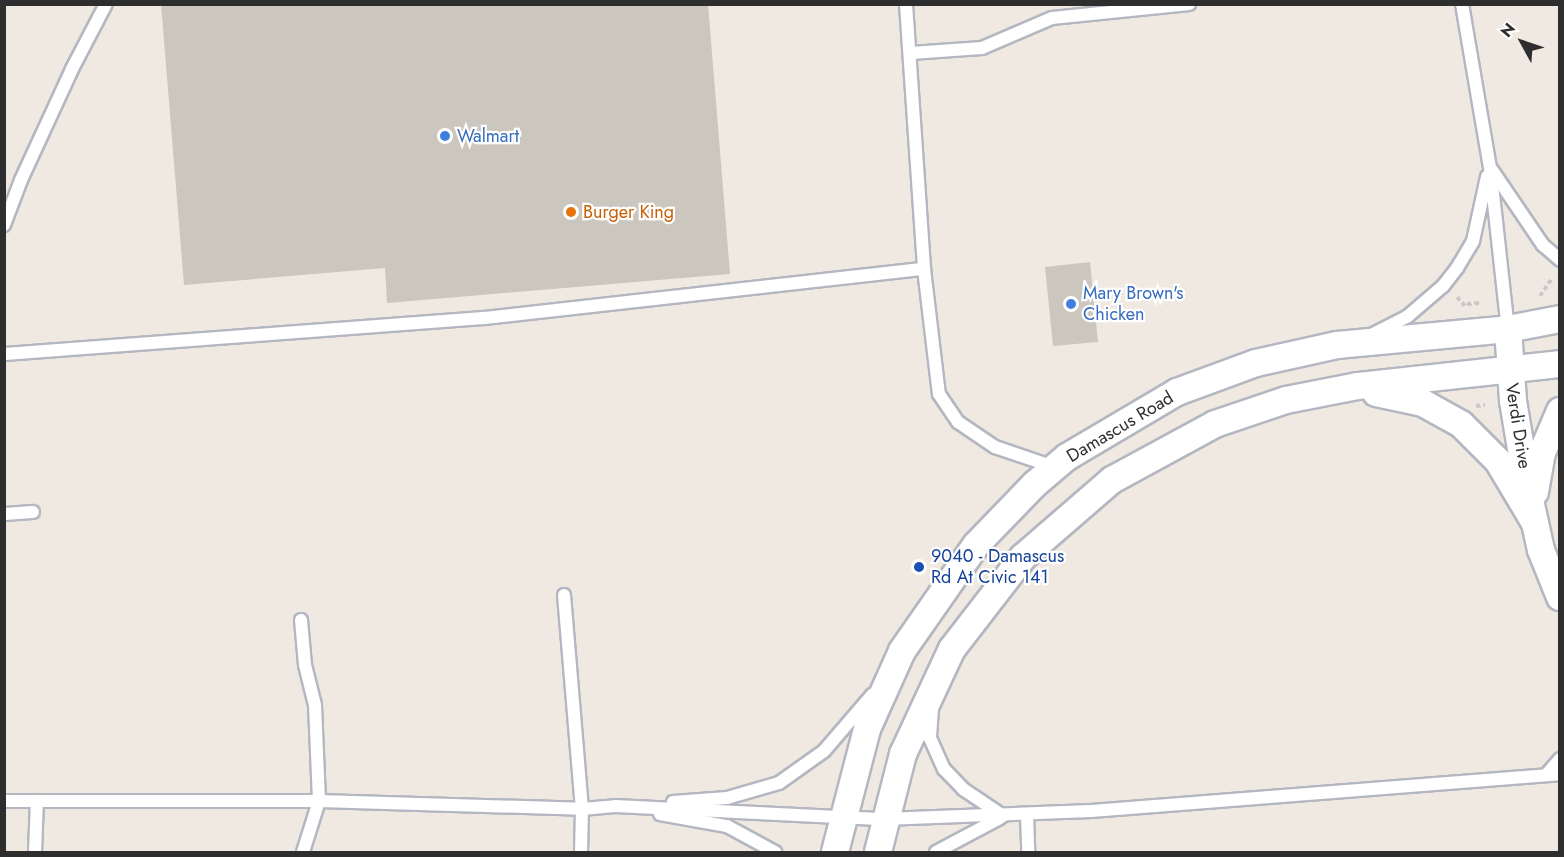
<!DOCTYPE html>
<style>
body{margin:0}
#map{position:relative;width:1564px;height:857px;overflow:hidden;background:#efe9e1;font-family:Jost,sans-serif}
div>[style]{position:absolute}
.building>*{inset:0;background:#cbc7bf}
.path>*{height:4px;margin-top:-2px;transform-origin:0;background:repeating-linear-gradient(90deg,#c9c9c9 0 4.5px,transparent 0 7.5px)}
.roads{filter:drop-shadow(2px 0 #b4b7c1) drop-shadow(-2px 0 #b4b7c1) drop-shadow(0 2px #b4b7c1) drop-shadow(0 -2px #b4b7c1)}
.lane>*{height:12px;margin:-6px;padding:0 6px;transform-origin:6px;border-radius:6px;background:#fff}
.street>*{height:26px;margin:-13px;padding:0 13px;transform-origin:13px;border-radius:13px;background:#fff}
.dots>*{width:16px;height:16px;translate:-50% -50%;box-sizing:border-box;border:3px solid #fff;border-radius:50%}
span{translate:-50% -50%;white-space:nowrap;text-align:center;line-height:1.15;-webkit-text-stroke:4.5px #fff;paint-order:stroke}
.shop-label{font-size:18px;color:#366cbe}
.left{translate:0 -50%;text-align:left}
.food-label{font-size:18px;color:#c56008}
.street-label{font-size:18px;color:#2e2e2e}
.transit-label{font-size:18px;color:#164399}
.frame{position:absolute;inset:0;border:6px solid #2e2e2e;pointer-events:none}
.north{position:absolute;left:1492px;top:12px;width:60px;height:60px;-webkit-text-stroke:4px #fff;paint-order:stroke;rotate:310deg;font-size:16px;font-weight:700;line-height:24px;text-align:center;color:#2e2e2e}
.north::after{content:'';display:block;margin:auto;width:21px;height:27px;background:#2e2e2e;clip-path:polygon(50% 0,100% 100%,50% 72%,0 100%)}
</style>
<div id="map">
<div class="building">
<i style="clip-path:polygon(161px 4px,708px 4px,730px 274px,387px 303px,385px 268px,184px 285px)"></i>
<i style="clip-path:polygon(1090px 262px,1098px 342px,1053px 346px,1045px 267px)"></i>
</div>
<div class="path">
<i style="left:1540px;top:296px;width:22px;rotate:-56deg"></i>
<i style="left:1457px;top:297px;width:15px;rotate:48deg"></i>
<i style="left:1467px;top:304px;width:13px;rotate:-4deg"></i>
<i style="left:1476px;top:406px;width:9px;rotate:-6deg"></i>
</div>
<div class="roads">
<div class="lane">
<i style="left:906px;top:4px;width:266px;rotate:86.1deg"></i>
<i style="left:924px;top:269px;width:126px;rotate:83.2deg"></i>
<i style="left:939px;top:394px;width:34px;rotate:56deg"></i>
<i style="left:958px;top:422px;width:45px;rotate:34deg"></i>
<i style="left:995px;top:447px;width:62px;rotate:18.7deg"></i>
<i style="left:1462px;top:4px;width:165px;rotate:80.3deg"></i>
<i style="left:1490px;top:167px;width:163px;rotate:83.7deg"></i>
<i style="left:911px;top:53px;width:71px;rotate:-4deg"></i>
<i style="left:982px;top:48px;width:76px;rotate:-23.2deg"></i>
<i style="left:1052px;top:18px;width:138px;rotate:-5.8deg"></i>
<i style="left:1492px;top:170px;width:91px;rotate:55.8deg"></i>
<i style="left:1543px;top:245px;width:23px;rotate:41deg"></i>
<i style="left:4px;top:225px;width:48px;rotate:-69.3deg"></i>
<i style="left:21px;top:180px;width:122px;rotate:-65.3deg"></i>
<i style="left:72px;top:69px;width:73px;rotate:-62.4deg"></i>
<i style="left:1373px;top:334px;width:39px;rotate:-27deg"></i>
<i style="left:1408px;top:316px;width:46px;rotate:-40.6deg"></i>
<i style="left:1443px;top:286px;width:23px;rotate:-52deg"></i>
<i style="left:1457px;top:268px;width:31px;rotate:-59deg"></i>
<i style="left:1473px;top:241px;width:66px;rotate:-77.7deg"></i>
<i style="left:4px;top:354px;width:481px;rotate:-4.3deg"></i>
<i style="left:484px;top:318px;width:443px;rotate:-6.4deg"></i>
<i style="left:4px;top:514px;width:29px;rotate:-4deg"></i>
<i style="left:564px;top:595px;width:215px;rotate:85.2deg"></i>
<i style="left:582px;top:809px;width:43px;rotate:91.3deg"></i>
<i style="left:301px;top:620px;width:45px;rotate:84.9deg"></i>
<i style="left:305px;top:665px;width:41px;rotate:76deg"></i>
<i style="left:315px;top:705px;width:96px;rotate:87.6deg"></i>
<i style="left:319px;top:801px;width:53px;rotate:107.4deg"></i>
<i style="left:932px;top:708px;width:30px;rotate:94deg"></i>
<i style="left:930px;top:738px;width:34px;rotate:66deg"></i>
<i style="left:944px;top:769px;width:28px;rotate:46deg"></i>
<i style="left:963px;top:789px;width:48px;rotate:34deg"></i>
<i style="left:1547px;top:774px;width:20px;rotate:-49deg"></i>
<i style="left:4px;top:801px;width:315px"></i>
<i style="left:319px;top:801px;width:263px;rotate:1.7deg"></i>
<i style="left:582px;top:809px;width:33px;rotate:-5deg"></i>
<i style="left:615px;top:806px;width:269px;rotate:2.8deg"></i>
<i style="left:884px;top:819px;width:207px;rotate:-2.2deg"></i>
<i style="left:1091px;top:811px;width:470px;rotate:-4.5deg"></i>
<i style="left:673px;top:802px;width:54px;rotate:-4.2deg"></i>
<i style="left:727px;top:798px;width:54px;rotate:-16.1deg"></i>
<i style="left:779px;top:783px;width:55px;rotate:-35.4deg"></i>
<i style="left:824px;top:751px;width:74px;rotate:-49.4deg"></i>
<i style="left:660px;top:814px;width:68px;rotate:10.2deg"></i>
<i style="left:727px;top:826px;width:55px;rotate:28.4deg"></i>
<i style="left:1027px;top:815px;width:37px;rotate:88deg"></i>
<i style="left:35px;top:852px;width:51px;rotate:-87.8deg"></i>
<i style="left:936px;top:852px;width:72px;rotate:-28deg"></i>
</div>
<div class="street">
<i style="left:1508px;top:329px;width:72px;rotate:86deg"></i>
<i style="left:1513px;top:401px;width:91px;rotate:80.5deg"></i>
<i style="left:1528px;top:491px;width:60px;rotate:77.6deg"></i>
<i style="left:1541px;top:550px;width:51px;rotate:68deg"></i>
<i style="left:1376px;top:393px;width:48px;rotate:12deg"></i>
<i style="left:1423px;top:403px;width:43px;rotate:28.9deg"></i>
<i style="left:1461px;top:424px;width:52px;rotate:45deg"></i>
<i style="left:1498px;top:461px;width:72px;rotate:59.2deg"></i>
<i style="left:1535px;top:492px;width:40px;rotate:-80deg"></i>
<i style="left:1542px;top:453px;width:46px;rotate:-66.8deg"></i>
<i style="left:835px;top:852px;width:127px;rotate:-75.4deg"></i>
<i style="left:867px;top:729px;width:85px;rotate:-65.8deg"></i>
<i style="left:902px;top:651px;width:129px;rotate:-55.1deg"></i>
<i style="left:976px;top:545px;width:85px;rotate:-46deg"></i>
<i style="left:1035px;top:484px;width:42px;rotate:-40.2deg"></i>
<i style="left:1067px;top:457px;width:128px;rotate:-30.6deg"></i>
<i style="left:1177px;top:392px;width:84px;rotate:-20.2deg"></i>
<i style="left:1256px;top:363px;width:83px;rotate:-12.5deg"></i>
<i style="left:1337px;top:345px;width:172px;rotate:-5.3deg"></i>
<i style="left:1508px;top:329px;width:53px;rotate:-10.9deg"></i>
<i style="left:878px;top:852px;width:101px;rotate:-75.7deg"></i>
<i style="left:903px;top:754px;width:116px;rotate:-65deg"></i>
<i style="left:952px;top:649px;width:116px;rotate:-52.3deg"></i>
<i style="left:1023px;top:557px;width:118px;rotate:-40.9deg"></i>
<i style="left:1112px;top:480px;width:117px;rotate:-28.5deg"></i>
<i style="left:1215px;top:424px;width:75px;rotate:-18.7deg"></i>
<i style="left:1286px;top:400px;width:73px;rotate:-11deg"></i>
<i style="left:1358px;top:386px;width:203px;rotate:-6.2deg"></i>
</div>
</div>
<div class="dots">
<i style="left:445px;top:136px;background:#3f7fe0"></i>
<i style="left:571px;top:212px;background:#e8710a"></i>
<i style="left:1071px;top:304px;background:#3f7fe0"></i>
<i style="left:919px;top:567px;background:#1a4fb4"></i>
</div>
<div class="shop-label">
<span class="left" style="left:457px;top:136px">Walmart</span>
<span class="left" style="left:1083px;top:304px">Mary Brown's<br>Chicken</span>
</div>
<div class="food-label">
<span class="left" style="left:583px;top:212px">Burger King</span>
</div>
<div class="street-label">
<span style="left:1518px;top:426px;rotate:81deg">Verdi Drive</span>
<span style="left:1120px;top:427px;rotate:-31deg">Damascus Road</span>
</div>
<div class="transit-label">
<span class="left" style="left:931px;top:567px">9040 - Damascus<br>Rd At Civic 141</span>
</div>
<div class="frame"></div>
<div class="north">N</div>
</div>
